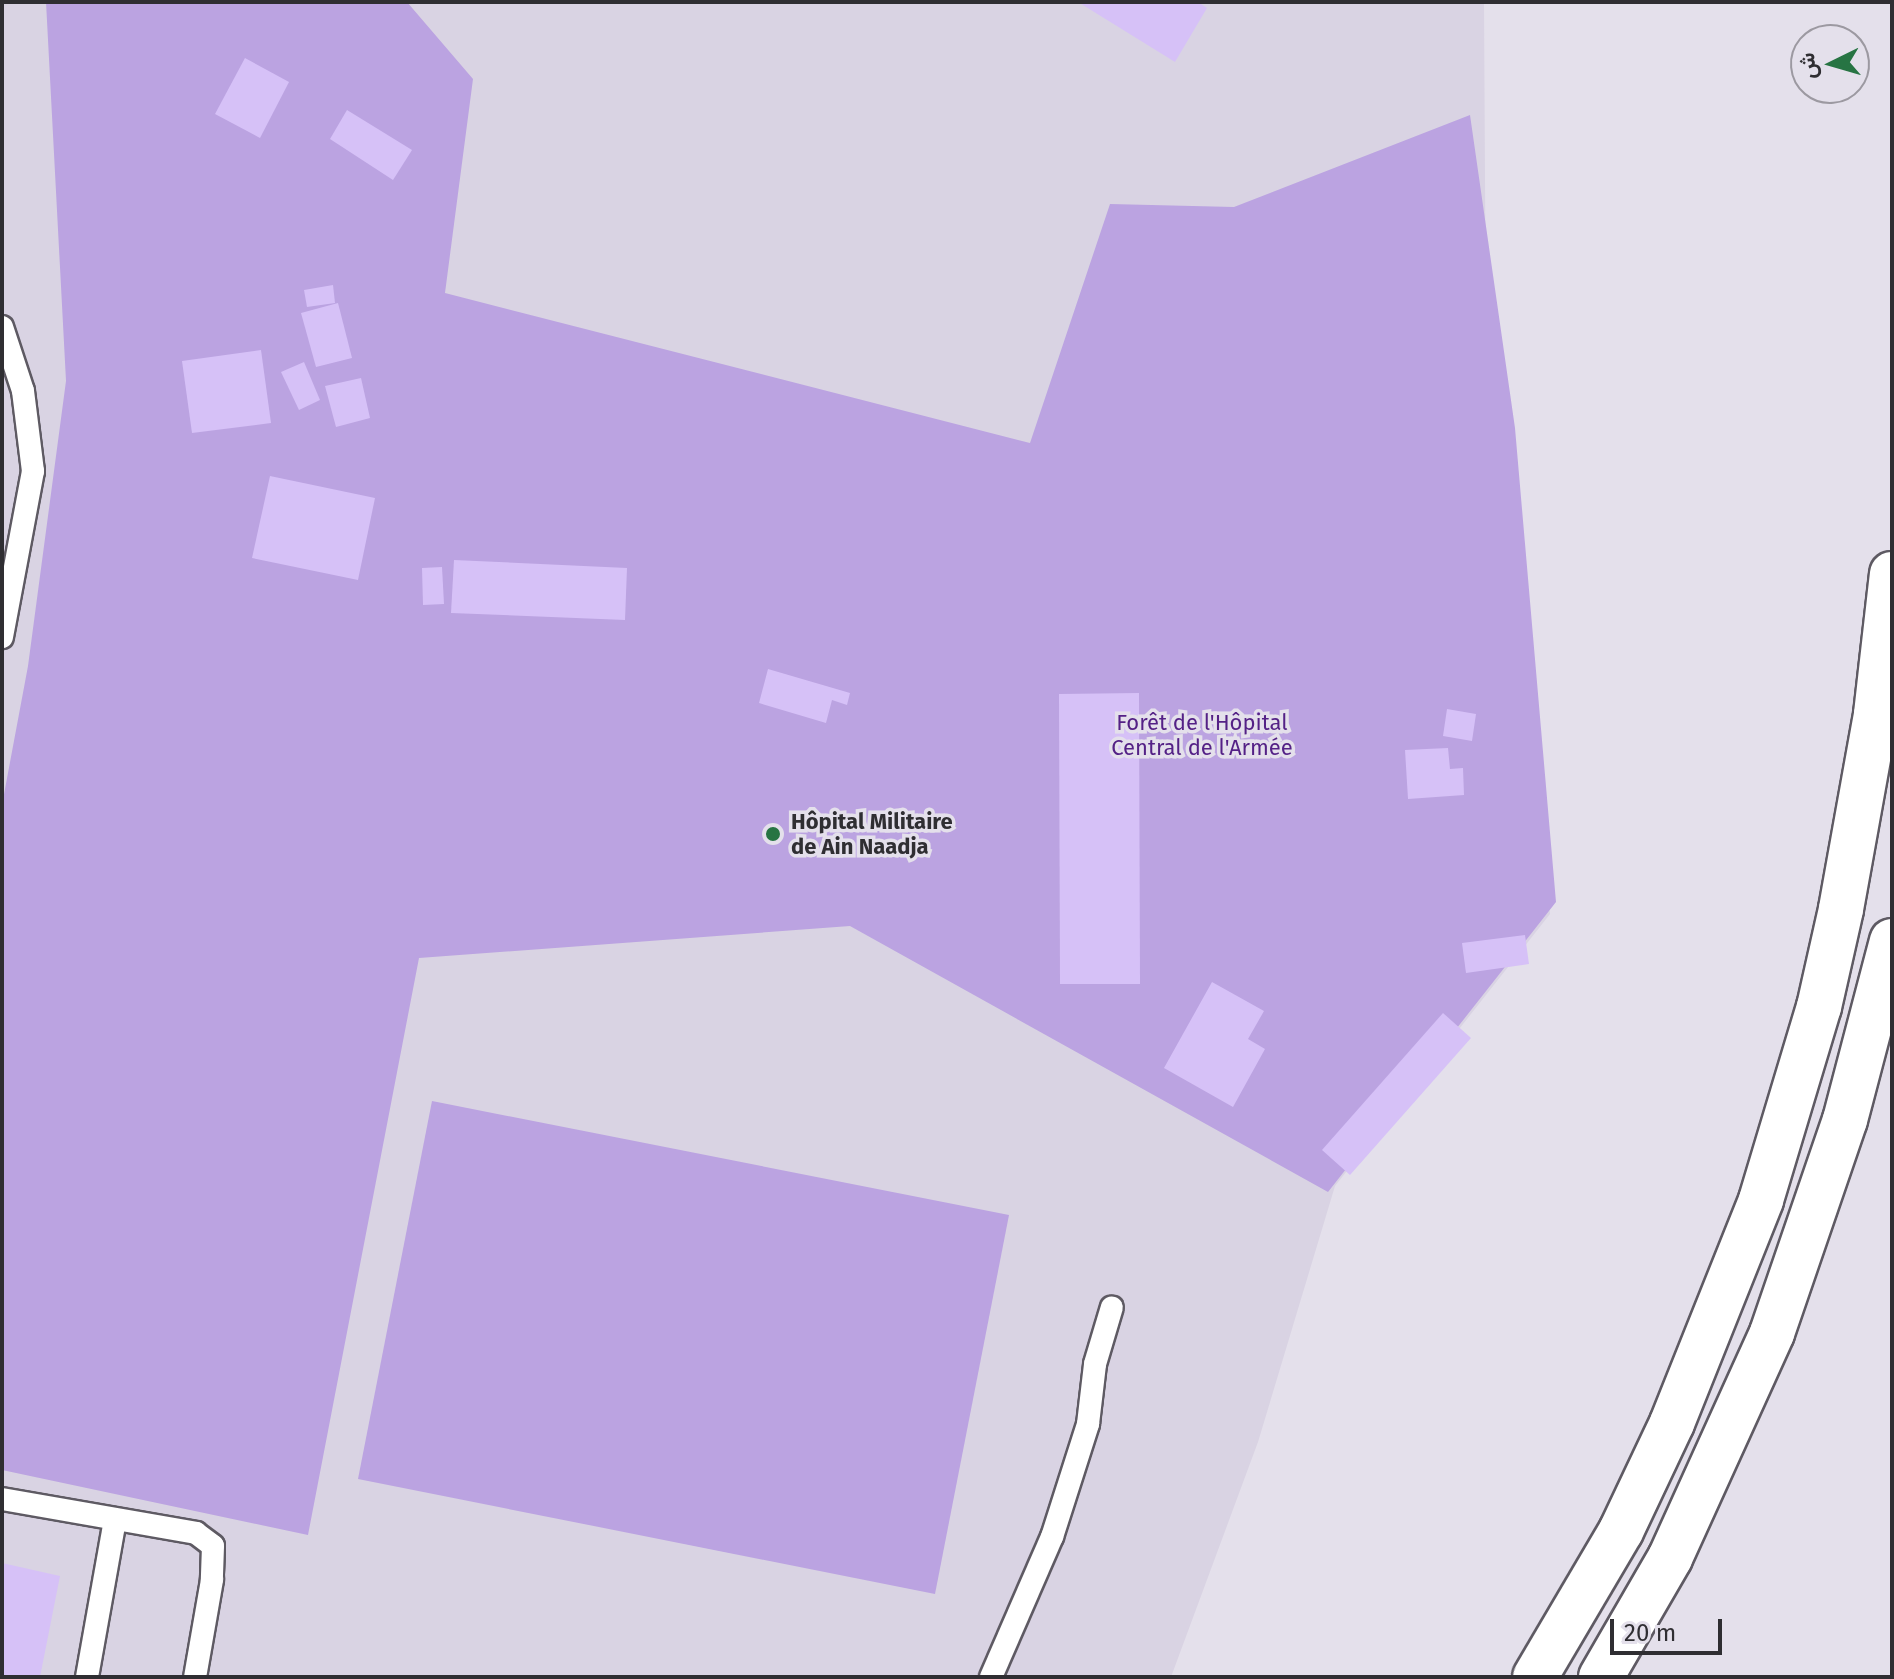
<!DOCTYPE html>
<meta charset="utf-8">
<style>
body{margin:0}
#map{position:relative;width:1894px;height:1679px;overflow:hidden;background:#e4e0eb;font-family:"Fira Sans",Vazirmatn,sans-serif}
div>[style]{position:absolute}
.built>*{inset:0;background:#d9d3e3}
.green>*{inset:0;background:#bba3e1}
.building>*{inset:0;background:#d6c1f7}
.roads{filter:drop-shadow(2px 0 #5e5a63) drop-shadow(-2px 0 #5e5a63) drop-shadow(0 2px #5e5a63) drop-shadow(0 -2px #5e5a63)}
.lane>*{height:22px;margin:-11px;padding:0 11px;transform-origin:11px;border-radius:11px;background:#fff}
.highway>*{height:44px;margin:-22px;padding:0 22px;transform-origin:22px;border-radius:22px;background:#fff}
.dots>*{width:22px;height:22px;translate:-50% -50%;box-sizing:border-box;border:4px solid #e4e0eb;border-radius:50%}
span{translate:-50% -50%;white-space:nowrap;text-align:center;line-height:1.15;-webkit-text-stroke:7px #e4e0eb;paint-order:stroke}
.park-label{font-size:22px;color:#542186}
.poi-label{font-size:22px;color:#2f2e32;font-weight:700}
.left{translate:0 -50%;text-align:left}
.frame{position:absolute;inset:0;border:4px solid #2f2e32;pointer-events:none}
.north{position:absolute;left:1790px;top:24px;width:80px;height:80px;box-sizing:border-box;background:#e4e0eb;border:2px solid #9c99a1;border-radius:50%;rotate:265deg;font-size:22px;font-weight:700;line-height:32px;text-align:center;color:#2f2e32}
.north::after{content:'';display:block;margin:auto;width:28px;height:36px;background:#277443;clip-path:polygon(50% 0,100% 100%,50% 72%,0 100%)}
.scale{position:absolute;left:1610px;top:1619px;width:112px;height:36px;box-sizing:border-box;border:4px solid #2f2e32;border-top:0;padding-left:10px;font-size:24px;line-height:28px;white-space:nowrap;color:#2f2e32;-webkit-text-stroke:6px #e4e0eb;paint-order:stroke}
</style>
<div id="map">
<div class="built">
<i style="clip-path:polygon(2px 2px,1484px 2px,1486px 348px,1539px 754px,1550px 914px,1335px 1186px,1258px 1442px,1171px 1677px,2px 1677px)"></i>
</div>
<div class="green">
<i style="clip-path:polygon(46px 2px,407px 2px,473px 79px,445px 293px,1030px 443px,1110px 204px,1234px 207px,1470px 115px,1515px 428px,1556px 902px,1328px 1192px,850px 926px,419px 958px,308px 1535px,2px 1470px,2px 805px,28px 666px,66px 381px)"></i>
<i style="clip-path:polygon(432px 1101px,1009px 1215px,935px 1594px,358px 1479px)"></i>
</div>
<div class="building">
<i style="clip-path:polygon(1078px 2px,1198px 2px,1207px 8px,1175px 62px)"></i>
<i style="clip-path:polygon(245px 58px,289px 82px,260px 138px,215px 114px)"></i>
<i style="clip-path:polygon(347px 110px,412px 150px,393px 180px,330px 139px)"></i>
<i style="clip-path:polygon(333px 285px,335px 303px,307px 307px,304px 290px)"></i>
<i style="clip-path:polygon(338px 303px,352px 358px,316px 367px,301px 313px)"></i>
<i style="clip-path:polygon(261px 350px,271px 423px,192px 433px,182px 361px)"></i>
<i style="clip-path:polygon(304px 362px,320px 400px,299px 410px,281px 372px)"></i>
<i style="clip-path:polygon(361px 378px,370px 418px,336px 427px,325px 386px)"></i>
<i style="clip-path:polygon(270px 476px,375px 498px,358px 580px,252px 558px)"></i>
<i style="clip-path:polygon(454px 560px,627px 568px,625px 620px,451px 613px)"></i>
<i style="clip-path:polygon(442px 567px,444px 604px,423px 605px,422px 568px)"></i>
<i style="clip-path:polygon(768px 669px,850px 693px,847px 705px,832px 700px,826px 723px,759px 703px)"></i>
<i style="clip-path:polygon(1139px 693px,1140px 984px,1060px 984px,1059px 694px)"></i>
<i style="clip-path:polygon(1447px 709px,1476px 714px,1472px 741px,1443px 736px)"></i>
<i style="clip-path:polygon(1448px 748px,1450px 769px,1463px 768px,1464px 795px,1408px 799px,1405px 750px)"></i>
<i style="clip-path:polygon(1525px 935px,1529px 964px,1466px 973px,1462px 943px)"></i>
<i style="clip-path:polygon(1212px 982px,1264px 1011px,1248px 1039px,1265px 1049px,1233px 1107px,1164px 1068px)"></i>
<i style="clip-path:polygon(1443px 1013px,1471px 1038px,1350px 1175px,1322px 1150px)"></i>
<i style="clip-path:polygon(2px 1563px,60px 1576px,40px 1677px,2px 1677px)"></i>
</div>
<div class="roads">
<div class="lane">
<i style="left:2px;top:327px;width:67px;rotate:71.8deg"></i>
<i style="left:23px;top:391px;width:81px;rotate:82.9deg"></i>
<i style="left:33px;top:471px;width:169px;rotate:100.6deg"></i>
<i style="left:2px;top:1499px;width:197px;rotate:9.9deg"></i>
<i style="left:196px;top:1533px;width:21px;rotate:37deg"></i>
<i style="left:213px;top:1546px;width:34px;rotate:92deg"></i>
<i style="left:212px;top:1580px;width:98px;rotate:99.9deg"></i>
<i style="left:87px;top:1677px;width:159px;rotate:-79.9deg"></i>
<i style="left:991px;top:1677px;width:153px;rotate:-66.5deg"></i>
<i style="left:1052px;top:1537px;width:119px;rotate:-72.3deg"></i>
<i style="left:1088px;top:1424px;width:60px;rotate:-83.3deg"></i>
<i style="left:1095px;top:1364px;width:59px;rotate:-73.4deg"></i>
</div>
<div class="highway">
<i style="left:1535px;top:1677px;width:169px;rotate:-59.5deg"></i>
<i style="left:1621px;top:1531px;width:119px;rotate:-64.7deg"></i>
<i style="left:1672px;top:1423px;width:240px;rotate:-68.2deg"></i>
<i style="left:1761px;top:1200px;width:202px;rotate:-73.3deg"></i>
<i style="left:1819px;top:1007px;width:100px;rotate:-77.3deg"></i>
<i style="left:1841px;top:909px;width:198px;rotate:-79.8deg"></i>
<i style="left:1876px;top:714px;width:141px;rotate:-83.5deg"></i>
<i style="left:1601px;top:1677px;width:138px;rotate:-59.9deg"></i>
<i style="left:1670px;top:1558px;width:247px;rotate:-65.6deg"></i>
<i style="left:1772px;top:1333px;width:225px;rotate:-71.1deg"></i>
<i style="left:1845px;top:1120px;width:185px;rotate:-75.3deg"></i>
</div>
</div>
<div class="dots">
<i style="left:773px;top:834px;background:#277443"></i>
</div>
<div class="park-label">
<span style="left:1202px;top:735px">Forêt de l'Hôpital<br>Central de l'Armée</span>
</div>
<div class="poi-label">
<span class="left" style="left:791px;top:834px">Hôpital Militaire<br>de Ain Naadja</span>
</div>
<div class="frame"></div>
<div class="north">ش</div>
<div class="scale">20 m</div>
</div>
